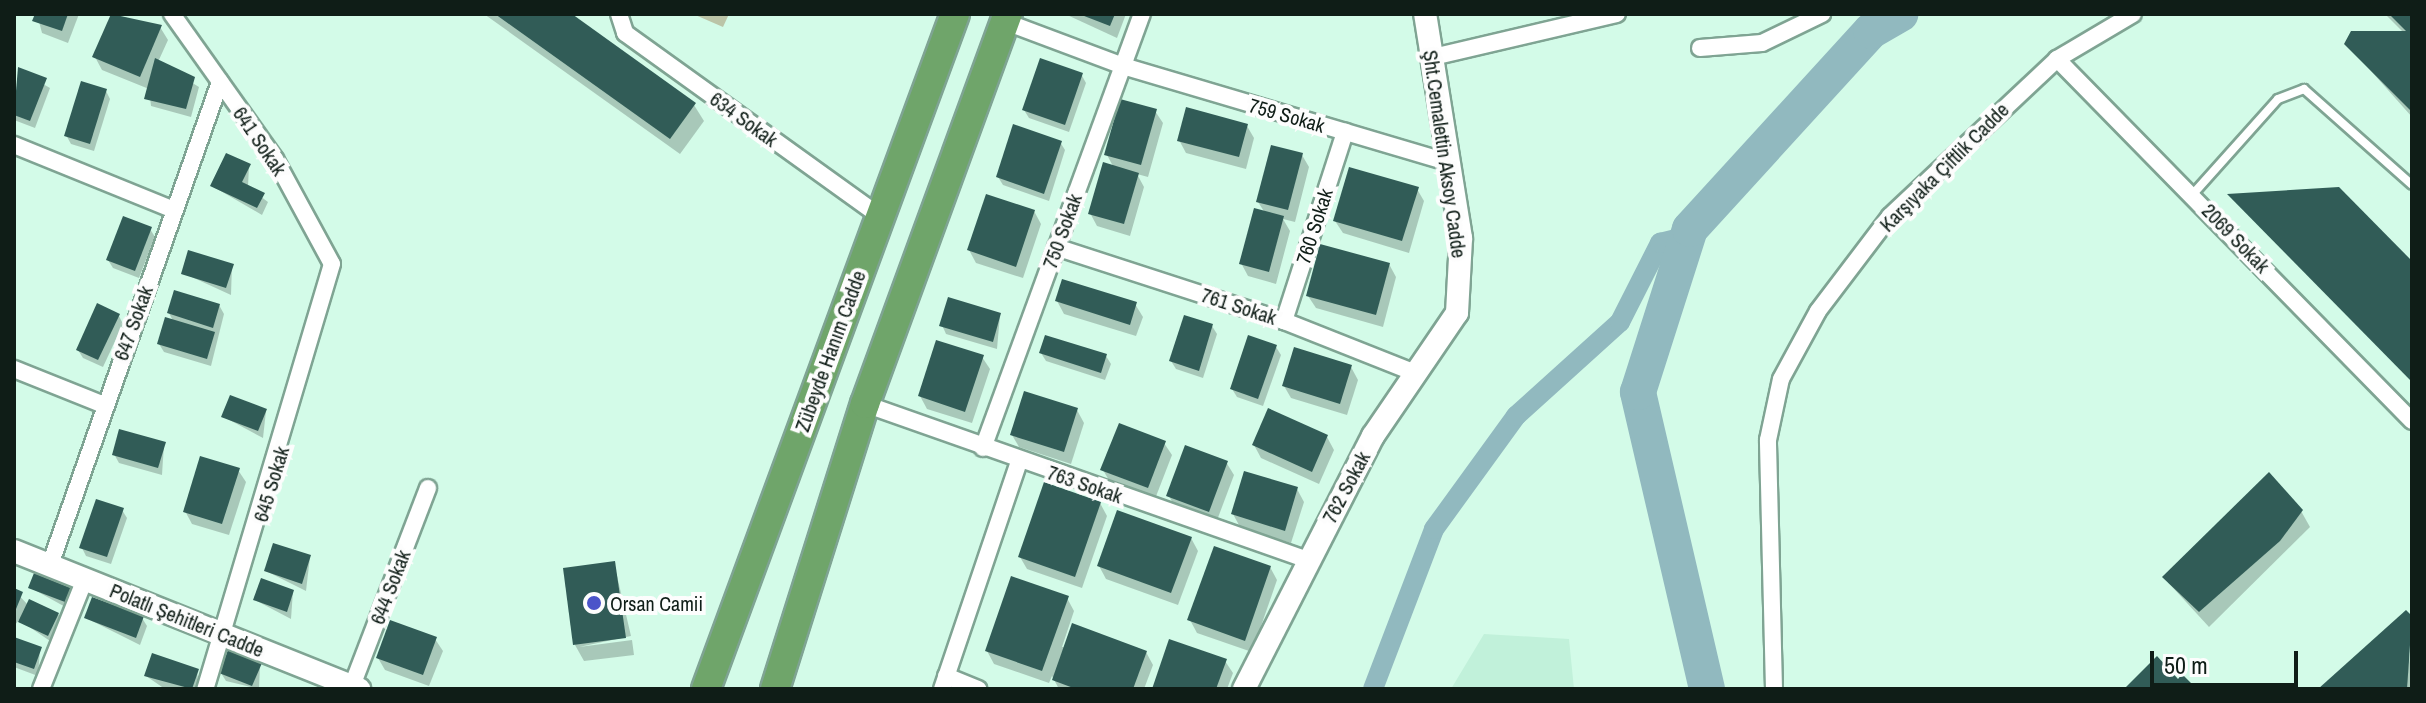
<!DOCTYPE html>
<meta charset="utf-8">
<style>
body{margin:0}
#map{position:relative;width:2426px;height:703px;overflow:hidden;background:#d3fbe8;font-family:"Archivo Narrow",sans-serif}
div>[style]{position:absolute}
.built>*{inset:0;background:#c1f1da}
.green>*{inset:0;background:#bbc4a7}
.shadow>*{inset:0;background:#0003}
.canal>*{height:20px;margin:-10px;padding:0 10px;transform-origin:10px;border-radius:10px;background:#91b9bf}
.river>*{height:36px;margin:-18px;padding:0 18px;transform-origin:18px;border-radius:18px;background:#91b9bf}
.building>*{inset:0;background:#315c57}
.roads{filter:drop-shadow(2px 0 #7fa493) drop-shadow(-2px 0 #7fa493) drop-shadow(0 2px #7fa493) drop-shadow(0 -2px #7fa493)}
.lane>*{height:8px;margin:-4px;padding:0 4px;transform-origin:4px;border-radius:4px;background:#fff}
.street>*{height:16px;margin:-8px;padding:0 8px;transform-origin:8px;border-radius:8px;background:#fff}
.secondary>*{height:22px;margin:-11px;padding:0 11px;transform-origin:11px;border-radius:11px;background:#fff}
.highway>*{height:28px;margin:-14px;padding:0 14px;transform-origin:14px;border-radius:14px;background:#6fa56a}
.dots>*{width:22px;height:22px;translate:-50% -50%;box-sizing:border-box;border:4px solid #fdfdfd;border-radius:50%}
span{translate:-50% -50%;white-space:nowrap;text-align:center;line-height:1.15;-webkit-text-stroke:8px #fdfdfd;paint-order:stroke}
.street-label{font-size:20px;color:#0f1d17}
.poi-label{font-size:20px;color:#0f1d17}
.left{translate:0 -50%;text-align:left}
.frame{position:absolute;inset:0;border:16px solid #0f1d17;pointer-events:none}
.scale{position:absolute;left:2150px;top:651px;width:148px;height:36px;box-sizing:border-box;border:4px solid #0f1d17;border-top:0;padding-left:10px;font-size:24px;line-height:28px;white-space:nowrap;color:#0f1d17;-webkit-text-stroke:6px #fdfdfd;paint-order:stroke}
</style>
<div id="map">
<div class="built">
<i style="clip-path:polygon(1484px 634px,1569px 639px,1574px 689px,1451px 689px)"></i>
</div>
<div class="green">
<i style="clip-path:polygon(693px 14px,729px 14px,723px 27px)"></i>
</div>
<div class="shadow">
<i style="clip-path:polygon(37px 14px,79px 14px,68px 43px,42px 33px)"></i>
<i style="clip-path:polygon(113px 14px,160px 27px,168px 40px,158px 62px,199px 87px,191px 117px,151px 106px,149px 89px,102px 70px,95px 57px)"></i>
<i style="clip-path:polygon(484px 14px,568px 14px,694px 105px,704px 121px,680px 154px)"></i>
<i style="clip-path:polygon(1065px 14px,1126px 14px,1117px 38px)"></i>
<i style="clip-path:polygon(2385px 14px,2412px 14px,2412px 117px,2347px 44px,2404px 33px)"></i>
<i style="clip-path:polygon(19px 70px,50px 88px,35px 128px,14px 120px)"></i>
<i style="clip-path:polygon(1081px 74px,1086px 83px,1069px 132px,1029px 118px,1024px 110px)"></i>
<i style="clip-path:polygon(106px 91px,110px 99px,94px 151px,71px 144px,66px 135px)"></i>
<i style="clip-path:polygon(1155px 111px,1163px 123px,1148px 177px,1137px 174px,1144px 187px,1130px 236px,1097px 226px,1090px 213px,1114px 168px,1107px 155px)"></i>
<i style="clip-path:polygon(1247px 126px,1254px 138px,1246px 169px,1186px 153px,1179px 140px)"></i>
<i style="clip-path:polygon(1060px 142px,1065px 150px,1049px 201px,1003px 185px,998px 177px)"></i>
<i style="clip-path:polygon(1302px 155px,1309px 167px,1295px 222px,1283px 219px,1290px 231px,1276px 284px,1248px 276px,1241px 263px,1265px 213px,1258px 202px)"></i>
<i style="clip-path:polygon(249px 166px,248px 187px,268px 202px,262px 215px,212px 186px)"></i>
<i style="clip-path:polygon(1417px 189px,1424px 201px,1409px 253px,1343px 233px,1335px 221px)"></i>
<i style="clip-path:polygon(1034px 211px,1041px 224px,1023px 278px,976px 263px,969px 250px)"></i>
<i style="clip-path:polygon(150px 229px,155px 237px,139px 278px,113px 268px,108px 260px)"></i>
<i style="clip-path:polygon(1389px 264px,1396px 277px,1383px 327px,1316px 308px,1308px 296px)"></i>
<i style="clip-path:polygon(232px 265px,231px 295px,183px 273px)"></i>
<i style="clip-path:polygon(1057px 301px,1135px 304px,1143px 317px,1136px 336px,1064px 314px)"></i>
<i style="clip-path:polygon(219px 305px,224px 314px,211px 366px,164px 352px,159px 344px,173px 321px,169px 313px)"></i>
<i style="clip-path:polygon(1000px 315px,997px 349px,946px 334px,942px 325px)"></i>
<i style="clip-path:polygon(119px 316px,123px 324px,103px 367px,83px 358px,78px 350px)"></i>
<i style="clip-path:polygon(1212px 326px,1217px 334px,1203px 378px,1176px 369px,1171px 361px)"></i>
<i style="clip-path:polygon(1276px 347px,1281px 355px,1263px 406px,1237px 397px,1232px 389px)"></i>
<i style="clip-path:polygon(1041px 353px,1106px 356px,1111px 364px,1105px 380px,1046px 361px)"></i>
<i style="clip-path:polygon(982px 357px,990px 369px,972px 423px,927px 409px,920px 396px)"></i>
<i style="clip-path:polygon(1351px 367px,1358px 380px,1347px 415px,1291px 398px,1284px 386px)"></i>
<i style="clip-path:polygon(1077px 410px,1084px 423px,1071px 464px,1019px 447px,1012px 435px)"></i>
<i style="clip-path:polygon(266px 411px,263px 438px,224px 417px)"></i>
<i style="clip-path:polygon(1327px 437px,1334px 450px,1319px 484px,1261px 458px,1254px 445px)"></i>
<i style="clip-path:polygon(1164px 443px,1172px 455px,1155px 499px,1110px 482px,1103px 470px)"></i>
<i style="clip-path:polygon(164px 444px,162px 475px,119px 463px,114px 454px)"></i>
<i style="clip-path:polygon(1226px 462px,1234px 475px,1216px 523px,1176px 509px,1169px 496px)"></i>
<i style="clip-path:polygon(238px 470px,246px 482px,229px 535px,192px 524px,185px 511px)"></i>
<i style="clip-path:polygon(1297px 489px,1304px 502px,1291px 543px,1240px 527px,1233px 514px)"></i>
<i style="clip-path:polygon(1100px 503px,1107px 516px,1082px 588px,1027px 569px,1020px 557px)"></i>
<i style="clip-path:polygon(122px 510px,127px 518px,111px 564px,86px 556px,82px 548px)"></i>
<i style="clip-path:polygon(2301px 511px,2310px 527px,2209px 627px,2164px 578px)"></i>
<i style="clip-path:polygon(1191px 538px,1198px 551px,1178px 605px,1106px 579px,1099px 566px)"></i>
<i style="clip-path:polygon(310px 557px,306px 591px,266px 571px)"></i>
<i style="clip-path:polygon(614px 563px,631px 636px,579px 647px,632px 640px,634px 655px,584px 661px,575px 645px)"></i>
<i style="clip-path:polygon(1270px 567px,1277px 580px,1252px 652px,1197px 633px,1190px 620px)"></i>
<i style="clip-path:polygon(31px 588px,69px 589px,74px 597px,69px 609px)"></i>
<i style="clip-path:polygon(14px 590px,28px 605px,58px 614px,63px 622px,53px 643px,19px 620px,14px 626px)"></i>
<i style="clip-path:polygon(293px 591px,291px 619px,255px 600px)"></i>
<i style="clip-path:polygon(1067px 598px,1074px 611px,1062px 647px,1146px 652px,1153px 665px,1144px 689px,1059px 689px,1052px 676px,1049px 683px,994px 664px,987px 651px)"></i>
<i style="clip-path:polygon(2406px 612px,2412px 689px,2328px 689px)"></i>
<i style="clip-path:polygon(86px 618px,142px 618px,147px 626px,140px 645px)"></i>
<i style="clip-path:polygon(435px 639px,443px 651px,429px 686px,385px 670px,378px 658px)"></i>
<i style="clip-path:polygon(14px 640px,40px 649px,38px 676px,14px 667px)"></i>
<i style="clip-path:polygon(1225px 661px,1233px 673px,1227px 689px,1154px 689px)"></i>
<i style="clip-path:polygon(260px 664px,259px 689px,226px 681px,221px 673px)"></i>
<i style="clip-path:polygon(197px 671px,199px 689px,165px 689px,146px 676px)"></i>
</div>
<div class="canal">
<i style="left:1373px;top:689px;width:171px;rotate:-69.1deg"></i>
<i style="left:1434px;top:529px;width:140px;rotate:-54deg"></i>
<i style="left:1516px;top:416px;width:140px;rotate:-42.1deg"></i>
<i style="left:1620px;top:322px;width:89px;rotate:-63.1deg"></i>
<i style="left:1660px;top:243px;width:29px;rotate:-14deg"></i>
</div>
<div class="river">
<i style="left:1707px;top:689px;width:305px;rotate:-103.1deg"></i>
<i style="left:1638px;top:392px;width:171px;rotate:-72.3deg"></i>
<i style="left:1690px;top:229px;width:268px;rotate:-47.6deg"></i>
<i style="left:1871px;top:31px;width:34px;rotate:-30deg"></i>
</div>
<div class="building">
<i style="clip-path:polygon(35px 14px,68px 14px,62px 31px,32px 21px)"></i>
<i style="clip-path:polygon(111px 14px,162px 25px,140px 77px,92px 57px)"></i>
<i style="clip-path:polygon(495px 14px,572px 14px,696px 103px,670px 139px)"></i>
<i style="clip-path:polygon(1079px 14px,1115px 14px,1110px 26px)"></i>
<i style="clip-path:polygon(2389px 14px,2412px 14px,2412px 112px,2344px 44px,2351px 31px,2406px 31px)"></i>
<i style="clip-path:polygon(155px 58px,195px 77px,186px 109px,144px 99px)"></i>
<i style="clip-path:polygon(1040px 58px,1083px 73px,1065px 125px,1022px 110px)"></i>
<i style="clip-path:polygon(18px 67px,47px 78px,30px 121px,14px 115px)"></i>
<i style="clip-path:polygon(81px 81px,107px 89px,90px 144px,64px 136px)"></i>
<i style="clip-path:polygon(1120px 99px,1157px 109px,1141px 165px,1104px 155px)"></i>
<i style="clip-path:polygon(1186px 107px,1248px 124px,1239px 157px,1177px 141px)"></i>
<i style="clip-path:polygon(1013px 124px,1062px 141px,1044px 194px,996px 177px)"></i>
<i style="clip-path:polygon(1271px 145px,1303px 153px,1288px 210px,1256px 202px)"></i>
<i style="clip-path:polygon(226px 153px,251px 164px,242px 182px,265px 193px,257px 208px,210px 186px)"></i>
<i style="clip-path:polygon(1103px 162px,1139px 173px,1124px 224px,1088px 214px)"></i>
<i style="clip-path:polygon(1349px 167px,1419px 187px,1402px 241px,1333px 221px)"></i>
<i style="clip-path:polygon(2339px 187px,2412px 261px,2412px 382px,2227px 194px)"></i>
<i style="clip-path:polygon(986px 194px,1035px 210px,1016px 267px,967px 250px)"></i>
<i style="clip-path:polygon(1254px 208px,1284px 216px,1269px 272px,1239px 264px)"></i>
<i style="clip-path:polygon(123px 216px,152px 227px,135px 271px,106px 260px)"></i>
<i style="clip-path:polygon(1320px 244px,1390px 263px,1376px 315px,1306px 296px)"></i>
<i style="clip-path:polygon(188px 250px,234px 264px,226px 288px,181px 274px)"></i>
<i style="clip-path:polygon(1062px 279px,1137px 302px,1130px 325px,1055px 301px)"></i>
<i style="clip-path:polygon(174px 290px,220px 304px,213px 328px,167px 313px)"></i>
<i style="clip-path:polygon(948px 297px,1001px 313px,993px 342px,939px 326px)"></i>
<i style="clip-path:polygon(97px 303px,120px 314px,98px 360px,76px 350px)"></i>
<i style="clip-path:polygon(1184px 315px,1213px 324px,1199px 371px,1169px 361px)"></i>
<i style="clip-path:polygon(165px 317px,215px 332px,207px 359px,157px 344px)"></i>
<i style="clip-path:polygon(1045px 335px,1107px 354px,1101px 373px,1039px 353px)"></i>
<i style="clip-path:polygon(1248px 335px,1277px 345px,1258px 399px,1230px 389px)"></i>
<i style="clip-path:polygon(936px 340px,984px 355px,965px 412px,918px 396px)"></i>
<i style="clip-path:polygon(1294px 347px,1352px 365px,1340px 404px,1282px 386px)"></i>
<i style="clip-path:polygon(1024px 391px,1078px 408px,1064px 452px,1010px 435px)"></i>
<i style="clip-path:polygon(230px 395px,267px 409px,258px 431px,221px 417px)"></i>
<i style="clip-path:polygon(1268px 408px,1328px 435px,1312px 472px,1252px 445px)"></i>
<i style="clip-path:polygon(1119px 423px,1166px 441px,1148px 488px,1100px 470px)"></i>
<i style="clip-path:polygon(119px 429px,166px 442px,158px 468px,112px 455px)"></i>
<i style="clip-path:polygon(1185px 445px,1228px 461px,1209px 512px,1166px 496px)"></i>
<i style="clip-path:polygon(200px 456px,240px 468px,222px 524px,183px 512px)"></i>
<i style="clip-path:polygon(1244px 471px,1298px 487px,1285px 531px,1231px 514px)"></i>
<i style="clip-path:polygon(2269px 472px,2303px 510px,2280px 541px,2199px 612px,2162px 577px)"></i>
<i style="clip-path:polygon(1044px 482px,1101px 502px,1075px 577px,1018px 557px)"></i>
<i style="clip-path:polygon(96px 499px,124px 508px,107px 557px,79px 548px)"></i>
<i style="clip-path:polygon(1117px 510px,1192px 537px,1171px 593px,1097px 566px)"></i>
<i style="clip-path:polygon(273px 543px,311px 555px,302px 584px,264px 571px)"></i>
<i style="clip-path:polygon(1214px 546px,1271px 566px,1245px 641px,1187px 620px)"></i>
<i style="clip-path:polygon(615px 561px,626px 638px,573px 645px,563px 568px)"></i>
<i style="clip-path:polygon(34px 573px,71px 588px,65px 602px,28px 588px)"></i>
<i style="clip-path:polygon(1011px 576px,1069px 596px,1042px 671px,985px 651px)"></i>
<i style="clip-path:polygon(261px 578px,294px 590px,287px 612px,253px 600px)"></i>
<i style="clip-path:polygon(14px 588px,23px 592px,14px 614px)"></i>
<i style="clip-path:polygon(92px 597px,144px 616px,136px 638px,84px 618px)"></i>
<i style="clip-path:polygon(29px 599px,59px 613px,48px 636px,18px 622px)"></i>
<i style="clip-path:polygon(2406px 610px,2412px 616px,2407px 689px,2318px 689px)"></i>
<i style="clip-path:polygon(390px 620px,437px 637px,423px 675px,376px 658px)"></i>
<i style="clip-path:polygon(1072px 623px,1147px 651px,1133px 689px,1076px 689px,1052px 680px)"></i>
<i style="clip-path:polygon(14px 637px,42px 647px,34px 669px,14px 662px)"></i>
<i style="clip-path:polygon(1169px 639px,1227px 659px,1216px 689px,1152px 689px)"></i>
<i style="clip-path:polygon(228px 650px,262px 663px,252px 686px,219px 673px)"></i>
<i style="clip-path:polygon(152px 653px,199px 669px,192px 689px,144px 676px)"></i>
<i style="clip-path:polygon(2157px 656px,2178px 679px,2182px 674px,2197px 689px,2124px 689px)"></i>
</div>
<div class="roads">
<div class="lane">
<i style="left:2193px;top:194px;width:127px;rotate:-48.2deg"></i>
<i style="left:2278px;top:99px;width:28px;rotate:-21deg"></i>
<i style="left:2304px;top:89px;width:144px;rotate:41.6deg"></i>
</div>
<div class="street">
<i style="left:172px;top:14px;width:178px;rotate:54.6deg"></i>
<i style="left:275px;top:159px;width:119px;rotate:61.5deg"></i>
<i style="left:332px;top:264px;width:444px;rotate:106.6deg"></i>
<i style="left:619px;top:14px;width:20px;rotate:72deg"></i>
<i style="left:625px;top:33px;width:314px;rotate:35.7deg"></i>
<i style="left:1006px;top:22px;width:125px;rotate:20.6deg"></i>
<i style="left:1123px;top:66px;width:341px;rotate:16.5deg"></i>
<i style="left:1700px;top:48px;width:62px;rotate:-4.6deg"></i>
<i style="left:1762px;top:43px;width:67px;rotate:-25.8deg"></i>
<i style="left:1433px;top:57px;width:189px;rotate:-13.2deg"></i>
<i style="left:2057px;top:59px;width:507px;rotate:45.56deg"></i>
<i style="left:14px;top:145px;width:173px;rotate:22.1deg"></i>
<i style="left:1056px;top:247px;width:240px;rotate:18deg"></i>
<i style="left:1284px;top:321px;width:144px;rotate:21.6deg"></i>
<i style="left:1284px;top:321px;width:199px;rotate:-72.1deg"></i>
<i style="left:14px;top:369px;width:97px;rotate:21.8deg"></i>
<i style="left:865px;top:404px;width:469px;rotate:19.4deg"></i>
<i style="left:983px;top:448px;width:462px;rotate:-69.9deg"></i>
<i style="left:50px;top:565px;width:512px;rotate:-70.61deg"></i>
<i style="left:946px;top:676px;width:35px;rotate:22deg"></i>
<i style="left:352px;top:686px;width:212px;rotate:-69deg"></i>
<i style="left:41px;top:689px;width:118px;rotate:-68.2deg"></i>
<i style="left:942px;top:689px;width:241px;rotate:-71.3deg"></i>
<i style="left:1774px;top:689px;width:249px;rotate:-91.4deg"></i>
<i style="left:1768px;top:440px;width:62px;rotate:-78deg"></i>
<i style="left:1781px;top:379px;width:77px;rotate:-61.4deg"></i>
<i style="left:1818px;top:311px;width:119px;rotate:-52.8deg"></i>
<i style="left:1890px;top:216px;width:229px;rotate:-43.2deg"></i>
<i style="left:2057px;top:59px;width:88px;rotate:-30.6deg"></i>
</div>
<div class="secondary">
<i style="left:14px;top:551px;width:372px;rotate:21.8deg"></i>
<i style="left:1244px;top:689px;width:284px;rotate:-63deg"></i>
<i style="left:1373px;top:436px;width:149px;rotate:-55.7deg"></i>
<i style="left:1457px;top:313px;width:75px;rotate:-86.9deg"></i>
<i style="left:1461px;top:238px;width:227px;rotate:-99.1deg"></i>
</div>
<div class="highway">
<i style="left:706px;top:689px;width:719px;rotate:-69.75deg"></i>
<i style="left:775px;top:689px;width:299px;rotate:-72.5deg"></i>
<i style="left:865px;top:404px;width:415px;rotate:-69.9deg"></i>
</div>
</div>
<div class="dots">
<i style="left:594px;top:603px;background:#4b54c9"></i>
</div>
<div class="street-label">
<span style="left:1287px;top:115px;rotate:16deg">759 Sokak</span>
<span style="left:744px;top:119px;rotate:36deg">634 Sokak</span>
<span style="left:260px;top:141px;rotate:56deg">641 Sokak</span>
<span style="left:1445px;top:154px;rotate:82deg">Şht.Cemalettin Aksoy Cadde</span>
<span style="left:1944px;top:167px;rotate:-45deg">Karşıyaka Çiftlik Cadde</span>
<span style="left:1314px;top:226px;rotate:-72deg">760 Sokak</span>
<span style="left:1062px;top:231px;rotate:-70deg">750 Sokak</span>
<span style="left:2236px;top:238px;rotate:46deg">2069 Sokak</span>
<span style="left:1239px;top:306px;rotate:18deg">761 Sokak</span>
<span style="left:133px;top:323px;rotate:-70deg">647 Sokak</span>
<span style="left:830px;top:351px;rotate:-70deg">Zübeyde Hanım Cadde</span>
<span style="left:271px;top:484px;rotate:-73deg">645 Sokak</span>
<span style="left:1085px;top:484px;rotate:19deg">763 Sokak</span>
<span style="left:1346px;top:487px;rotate:-62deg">762 Sokak</span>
<span style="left:390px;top:587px;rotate:-69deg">644 Sokak</span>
<span style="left:187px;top:620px;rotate:22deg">Polatlı Şehitleri Cadde</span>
</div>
<div class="poi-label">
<span class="left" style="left:610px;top:603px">Orsan Camii</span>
</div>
<div class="frame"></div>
<div class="scale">50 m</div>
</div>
